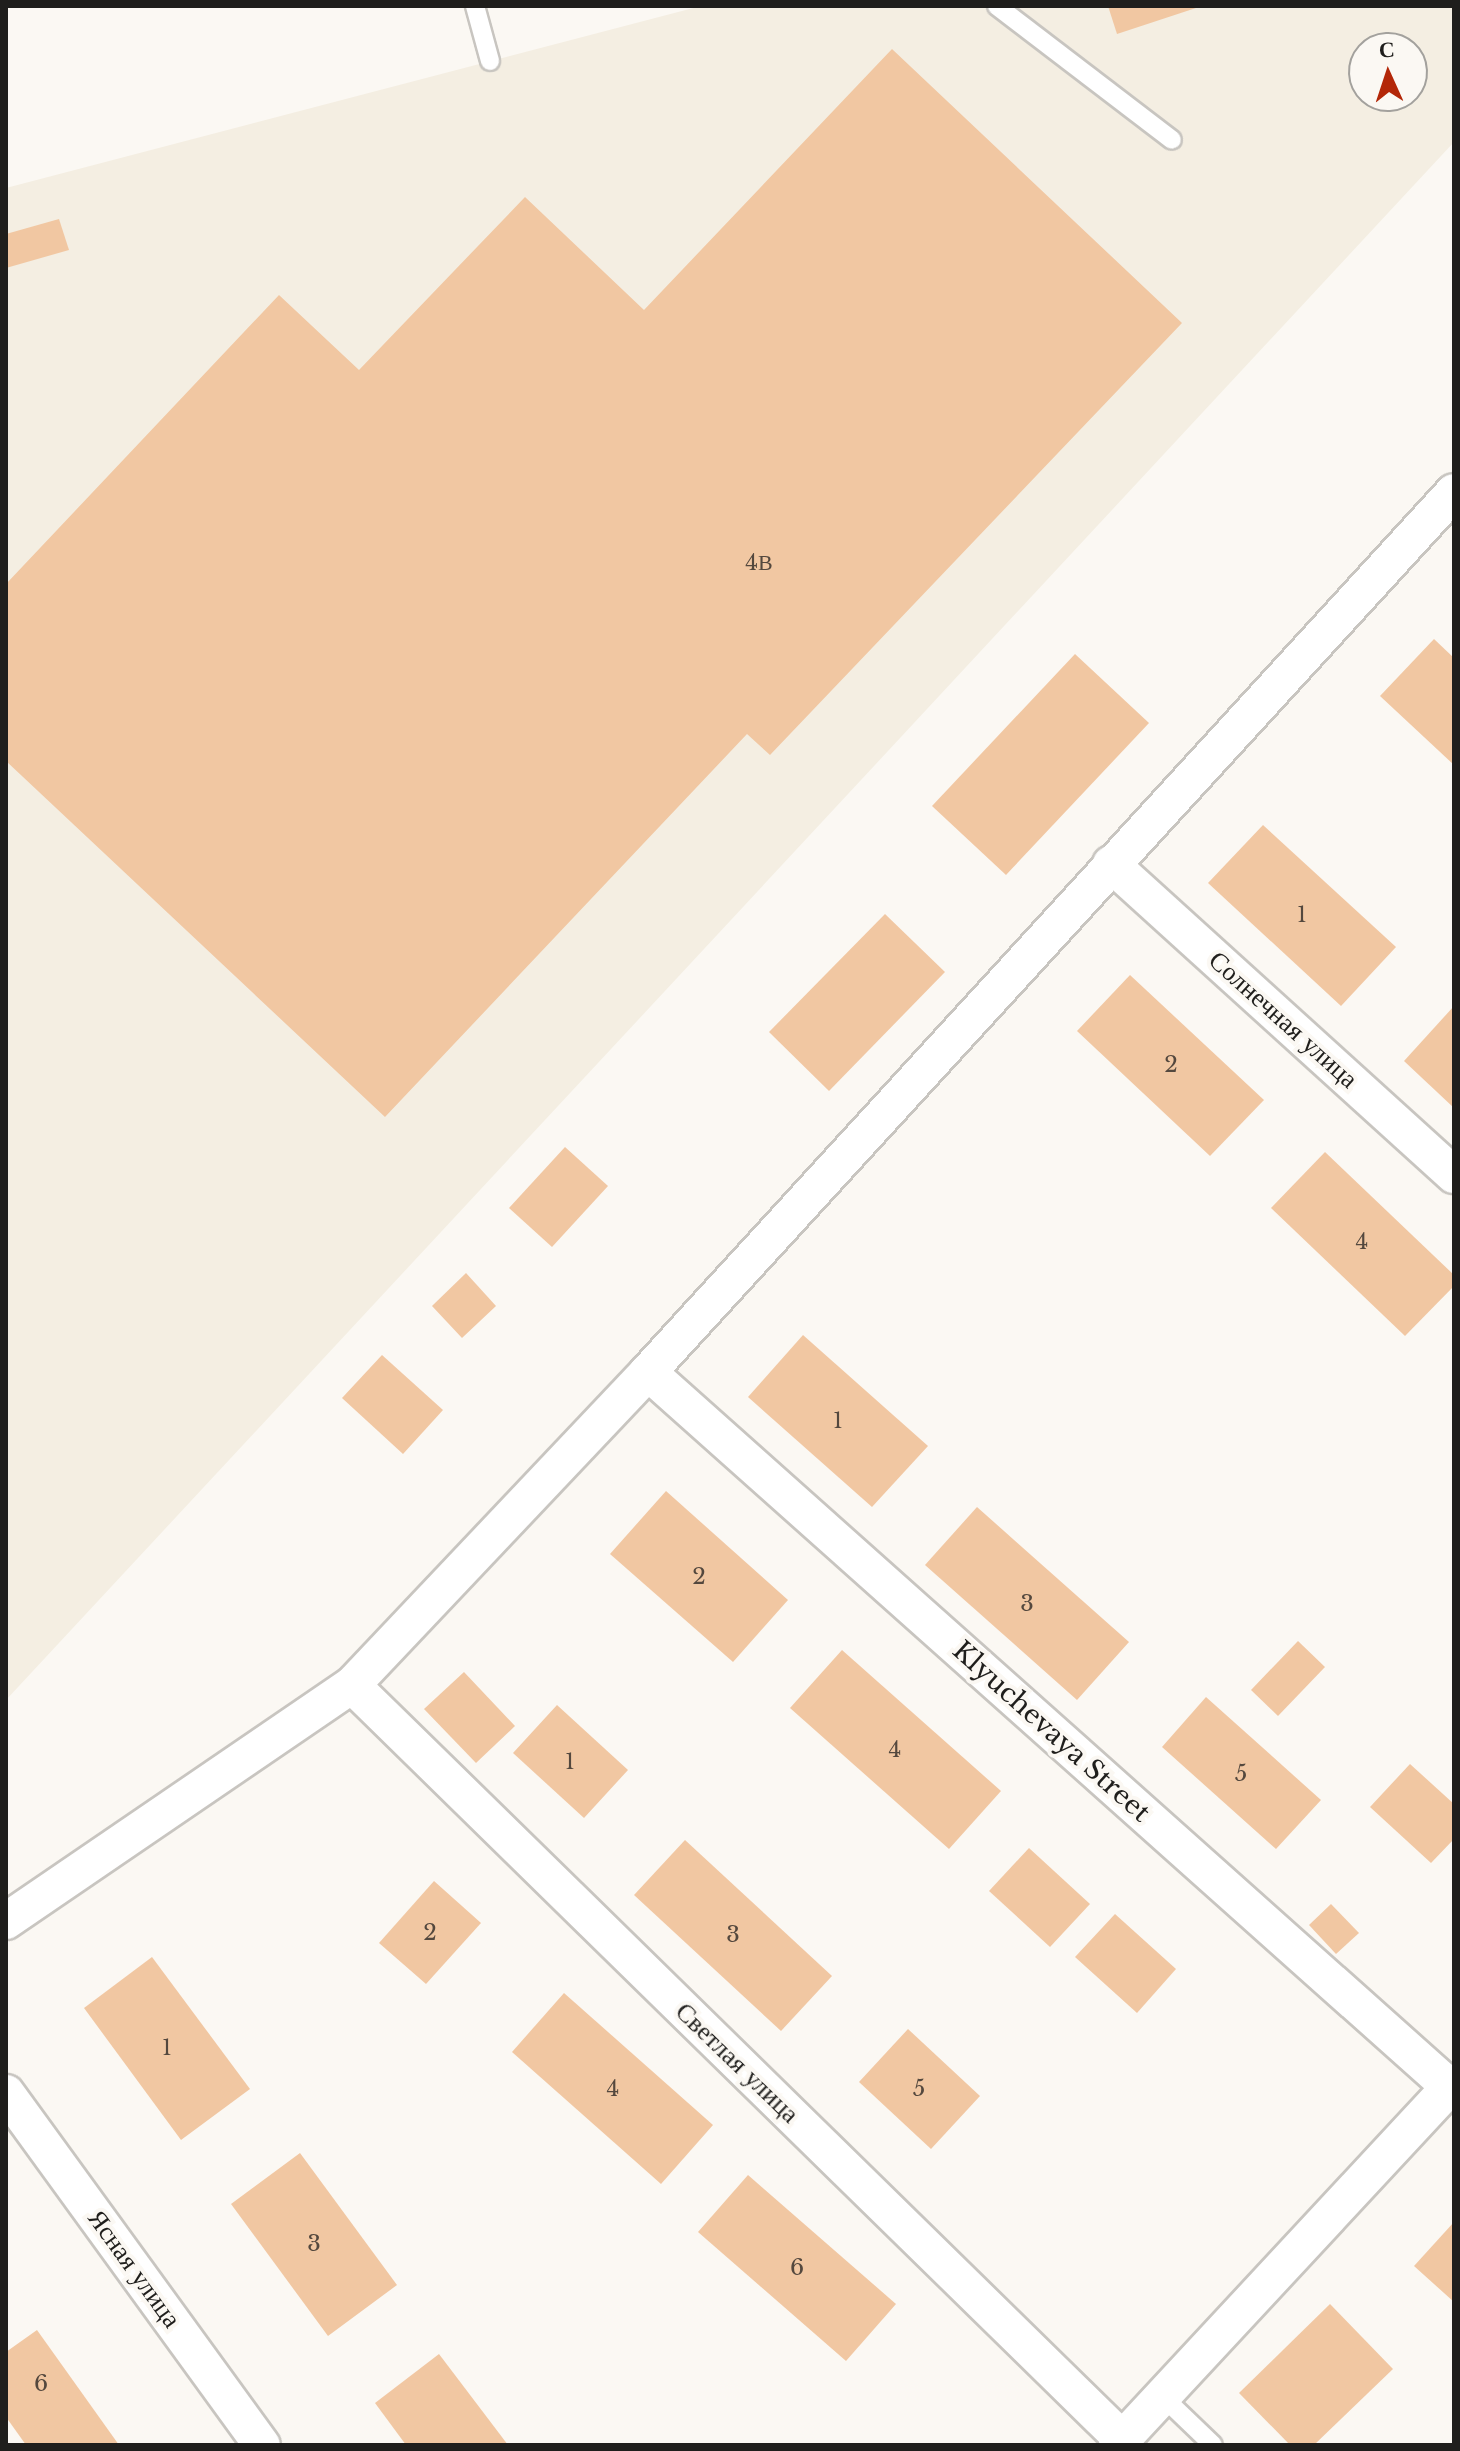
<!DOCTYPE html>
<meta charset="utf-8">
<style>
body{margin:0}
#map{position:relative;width:1460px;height:2451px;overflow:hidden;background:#fbf8f3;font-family:"Libre Baskerville",serif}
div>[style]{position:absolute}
.built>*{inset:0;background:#f4eee2}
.building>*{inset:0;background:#f1c7a2}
.roads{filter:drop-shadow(2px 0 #c8c5c0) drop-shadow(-2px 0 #c8c5c0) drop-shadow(0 2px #c8c5c0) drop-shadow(0 -2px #c8c5c0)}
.service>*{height:18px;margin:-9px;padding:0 9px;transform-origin:9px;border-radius:9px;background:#fff}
.minor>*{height:36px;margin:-18px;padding:0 18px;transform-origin:18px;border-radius:18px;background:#fff}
span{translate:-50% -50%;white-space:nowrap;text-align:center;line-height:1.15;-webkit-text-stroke:8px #fbf8f3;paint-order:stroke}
.number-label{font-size:22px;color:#54483e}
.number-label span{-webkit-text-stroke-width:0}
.street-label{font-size:26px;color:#1f1e1c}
.frame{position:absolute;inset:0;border:8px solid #1f1e1c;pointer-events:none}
.north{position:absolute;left:1348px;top:32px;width:80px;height:80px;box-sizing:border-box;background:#fbf8f3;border:2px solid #a3a19d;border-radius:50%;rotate:357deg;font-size:22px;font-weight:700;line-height:32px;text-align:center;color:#1f1e1c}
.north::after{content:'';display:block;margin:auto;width:28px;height:36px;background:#b32708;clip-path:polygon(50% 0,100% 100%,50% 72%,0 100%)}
</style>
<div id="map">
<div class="built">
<i style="clip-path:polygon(evenodd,701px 6px,1454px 6px,1454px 142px,6px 1700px,6px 188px,701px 6px,1364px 48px,1412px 48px,1412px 96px,1364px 96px,1364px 48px)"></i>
</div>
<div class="building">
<i style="clip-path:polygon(1108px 6px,1199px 6px,1199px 7px,1117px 34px)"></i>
<i style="clip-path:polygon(892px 49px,1182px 323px,770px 755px,747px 734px,385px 1117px,6px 761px,6px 584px,279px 295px,359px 370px,525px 197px,644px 310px)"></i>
<i style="clip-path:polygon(59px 219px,69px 250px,6px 268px,6px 234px)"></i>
<i style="clip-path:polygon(1434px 639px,1454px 658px,1454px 765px,1380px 696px)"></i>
<i style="clip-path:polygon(1075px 654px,1149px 723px,1006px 875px,932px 806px)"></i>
<i style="clip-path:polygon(1263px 825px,1396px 947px,1341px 1006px,1208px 883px)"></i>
<i style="clip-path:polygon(885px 914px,945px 972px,829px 1091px,769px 1032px)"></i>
<i style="clip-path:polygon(1130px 975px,1264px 1100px,1210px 1156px,1077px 1031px)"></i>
<i style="clip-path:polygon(1454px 1006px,1454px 1108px,1404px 1061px)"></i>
<i style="clip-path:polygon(565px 1147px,608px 1186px,552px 1247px,509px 1208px)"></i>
<i style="clip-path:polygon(1325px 1152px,1454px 1275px,1454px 1286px,1405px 1336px,1271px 1208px)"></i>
<i style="clip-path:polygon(466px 1273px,496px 1306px,462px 1338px,432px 1306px)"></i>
<i style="clip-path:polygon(803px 1335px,928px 1446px,872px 1507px,748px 1397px)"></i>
<i style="clip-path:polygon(382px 1355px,443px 1410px,403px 1454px,342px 1398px)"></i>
<i style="clip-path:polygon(666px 1491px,788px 1600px,733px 1662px,610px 1554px)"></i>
<i style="clip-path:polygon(977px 1507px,1129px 1642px,1077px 1700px,925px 1565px)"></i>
<i style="clip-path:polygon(1298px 1641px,1325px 1667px,1278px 1716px,1251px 1690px)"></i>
<i style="clip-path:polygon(842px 1650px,1001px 1791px,949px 1849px,790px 1708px)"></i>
<i style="clip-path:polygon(464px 1672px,515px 1726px,476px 1763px,424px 1709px)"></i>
<i style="clip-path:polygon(1206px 1697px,1321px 1800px,1276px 1849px,1162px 1747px)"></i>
<i style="clip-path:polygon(557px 1705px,628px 1770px,584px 1818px,513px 1753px)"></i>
<i style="clip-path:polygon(1410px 1764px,1454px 1804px,1454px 1839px,1431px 1863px,1370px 1807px)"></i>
<i style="clip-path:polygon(685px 1840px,832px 1976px,781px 2031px,634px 1895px)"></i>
<i style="clip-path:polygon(1029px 1848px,1090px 1904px,1050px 1947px,989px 1891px)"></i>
<i style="clip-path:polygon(434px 1881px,481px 1923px,426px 1984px,379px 1943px)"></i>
<i style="clip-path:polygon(1331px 1904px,1359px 1933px,1336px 1954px,1309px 1925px)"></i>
<i style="clip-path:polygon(1115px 1914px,1176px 1969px,1137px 2013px,1075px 1957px)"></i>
<i style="clip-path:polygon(152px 1957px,250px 2089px,181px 2140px,84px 2008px)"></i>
<i style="clip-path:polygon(564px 1993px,713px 2125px,661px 2184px,512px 2052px)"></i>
<i style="clip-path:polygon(908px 2029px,980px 2096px,931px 2149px,859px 2082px)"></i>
<i style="clip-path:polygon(300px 2153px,397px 2285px,328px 2336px,231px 2204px)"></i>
<i style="clip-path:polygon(748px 2175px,896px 2304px,846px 2361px,698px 2232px)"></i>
<i style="clip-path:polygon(1454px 2222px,1454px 2302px,1414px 2266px)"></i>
<i style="clip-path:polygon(1330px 2304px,1393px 2369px,1314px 2445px,1290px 2445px,1239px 2393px)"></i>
<i style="clip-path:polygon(37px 2330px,119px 2445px,26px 2445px,6px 2417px,6px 2352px)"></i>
<i style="clip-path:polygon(439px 2354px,508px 2445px,406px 2445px,375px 2403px)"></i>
</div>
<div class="roads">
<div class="service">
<i style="left:475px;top:6px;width:57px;rotate:74.7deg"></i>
<i style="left:997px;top:6px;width:220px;rotate:37.4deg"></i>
<i style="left:1163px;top:2397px;width:69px;rotate:43.8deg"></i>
</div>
<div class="minor">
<i style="left:1111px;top:864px;width:463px;rotate:42.2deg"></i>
<i style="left:648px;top:1372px;width:1080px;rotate:41.73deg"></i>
<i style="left:352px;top:1685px;width:1079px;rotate:44.4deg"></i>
<i style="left:6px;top:1921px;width:419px;rotate:-34.3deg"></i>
<i style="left:352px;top:1685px;width:431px;rotate:-46.6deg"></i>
<i style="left:648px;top:1372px;width:1193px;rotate:-47.51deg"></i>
<i style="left:6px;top:2093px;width:435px;rotate:54deg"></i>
<i style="left:1117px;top:2445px;width:495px;rotate:-47.1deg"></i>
</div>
</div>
<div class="number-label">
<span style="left:759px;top:563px">4В</span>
<span style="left:1302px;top:915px">1</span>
<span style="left:1171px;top:1065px">2</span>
<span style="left:1362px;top:1242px">4</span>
<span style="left:838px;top:1421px">1</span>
<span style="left:699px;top:1577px">2</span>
<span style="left:1027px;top:1604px">3</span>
<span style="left:895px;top:1750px">4</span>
<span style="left:570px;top:1762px">1</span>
<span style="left:1241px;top:1774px">5</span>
<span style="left:430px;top:1933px">2</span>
<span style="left:733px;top:1935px">3</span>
<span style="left:167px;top:2048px">1</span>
<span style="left:613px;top:2089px">4</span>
<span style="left:919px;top:2089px">5</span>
<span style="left:314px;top:2244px">3</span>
<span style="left:797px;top:2268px">6</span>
<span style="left:41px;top:2384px">6</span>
</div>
<div class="street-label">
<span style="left:1283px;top:1020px;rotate:42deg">Солнечная улица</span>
<span style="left:1051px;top:1732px;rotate:42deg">Klyuchevaya Street</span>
<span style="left:737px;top:2063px;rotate:44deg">Светлая улица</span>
<span style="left:134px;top:2269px;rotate:54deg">Ясная улица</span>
</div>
<div class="frame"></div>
<div class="north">С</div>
</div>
